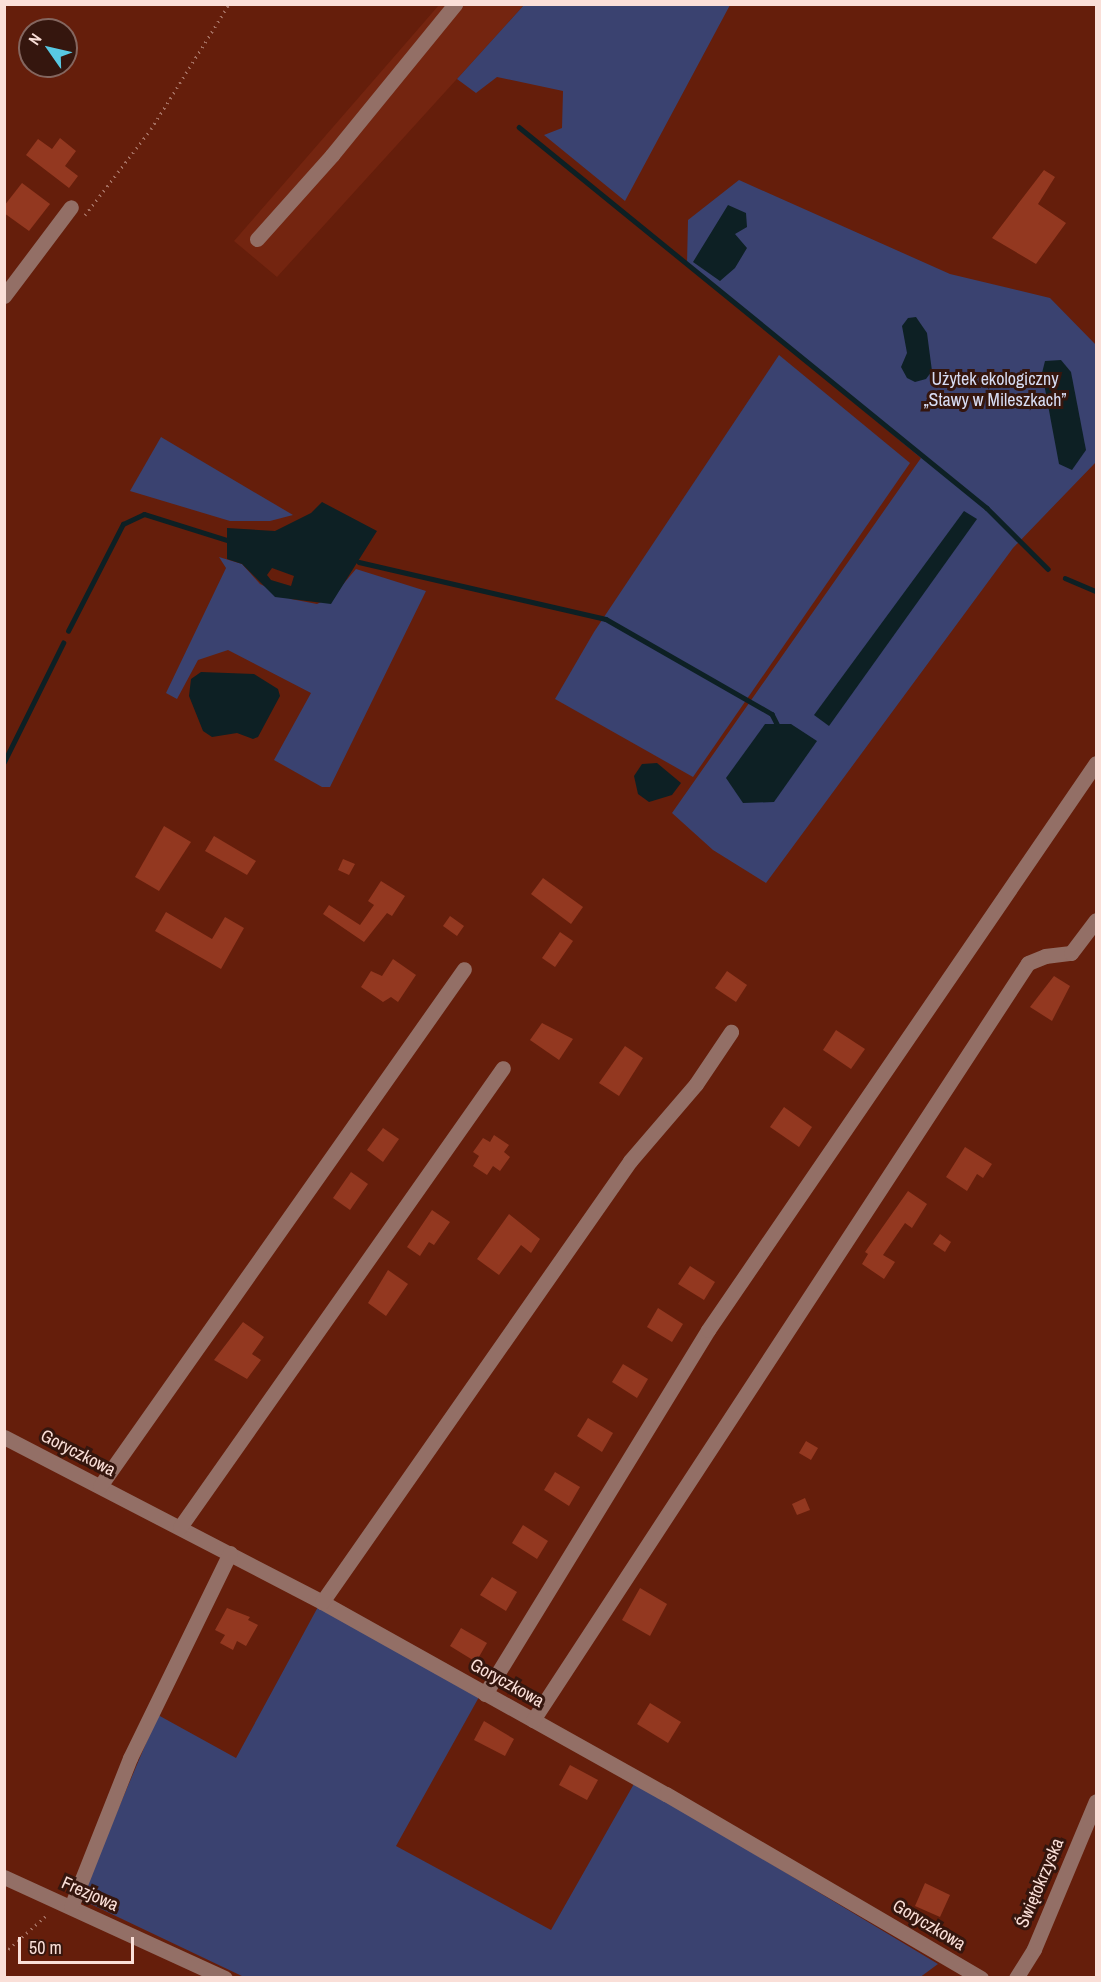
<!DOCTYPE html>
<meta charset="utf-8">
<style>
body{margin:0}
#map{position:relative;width:1101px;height:1982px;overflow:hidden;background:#651e0b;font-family:"Archivo Narrow",sans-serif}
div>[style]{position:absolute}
.built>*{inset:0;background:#742510}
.green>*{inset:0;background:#3a4270}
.water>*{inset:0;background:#0d2024}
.stream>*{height:4.5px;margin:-2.25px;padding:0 2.25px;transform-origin:2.25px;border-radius:2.25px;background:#0d2024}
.building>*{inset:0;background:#933820}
.path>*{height:3px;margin-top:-1.5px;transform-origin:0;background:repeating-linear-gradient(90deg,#a36e60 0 1.5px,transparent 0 6px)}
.minor>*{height:15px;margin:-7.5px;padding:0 7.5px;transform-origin:7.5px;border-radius:7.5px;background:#936f66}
span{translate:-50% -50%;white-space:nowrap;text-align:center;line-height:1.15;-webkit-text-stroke:6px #35160e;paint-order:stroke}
.park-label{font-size:18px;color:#d7dcf3}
.street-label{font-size:18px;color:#fadfd8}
.frame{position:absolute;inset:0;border:6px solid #fadfd8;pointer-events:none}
.north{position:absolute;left:18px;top:18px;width:60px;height:60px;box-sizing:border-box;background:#35160e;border:2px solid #84665f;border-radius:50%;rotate:304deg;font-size:16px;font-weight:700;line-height:24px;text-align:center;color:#fadfd8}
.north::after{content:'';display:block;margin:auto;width:21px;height:27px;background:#58c9e3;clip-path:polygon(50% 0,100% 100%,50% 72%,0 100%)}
.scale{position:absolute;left:18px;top:1937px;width:116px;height:27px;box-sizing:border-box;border:3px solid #fadfd8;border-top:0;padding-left:8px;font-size:18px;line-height:21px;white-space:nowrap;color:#fadfd8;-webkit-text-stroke:4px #35160e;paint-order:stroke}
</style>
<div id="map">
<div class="built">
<i style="clip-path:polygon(439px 5px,524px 5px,277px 277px,234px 241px)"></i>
</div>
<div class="green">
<i style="clip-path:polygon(524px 5px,730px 5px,625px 201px,544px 135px,562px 128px,563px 91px,497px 77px,476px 93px,457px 79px)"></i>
<i style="clip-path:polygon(739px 180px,950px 274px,1050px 298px,1096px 345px,1096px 462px,1013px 548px,766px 883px,713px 850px,672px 813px,921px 458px,687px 264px,688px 220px)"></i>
<i style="clip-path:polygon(779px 355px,910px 463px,693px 777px,555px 699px,594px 632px)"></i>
<i style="clip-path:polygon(161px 437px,293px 515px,270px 521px,230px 521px,130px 491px)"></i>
<i style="clip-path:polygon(219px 557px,242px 564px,260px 584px,291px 599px,317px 604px,333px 596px,356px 569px,426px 591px,330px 787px,322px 787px,274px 760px,311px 693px,228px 650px,198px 660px,177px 699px,166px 693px,226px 568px)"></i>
<i style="clip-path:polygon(319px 1605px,479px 1697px,396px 1846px,551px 1930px,635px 1782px,938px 1964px,919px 1978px,244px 1977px,80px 1899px,158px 1715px,236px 1758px)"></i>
</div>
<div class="water">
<i style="clip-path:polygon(728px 205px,746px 213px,747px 227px,735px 234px,747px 248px,735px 268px,720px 281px,693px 262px)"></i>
<i style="clip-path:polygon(916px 317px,927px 333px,932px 371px,926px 379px,915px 382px,907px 378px,901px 367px,907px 353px,902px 326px,908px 318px)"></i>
<i style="clip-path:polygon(1061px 360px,1071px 372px,1086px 450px,1072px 470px,1059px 464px,1042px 373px,1045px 361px)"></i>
<i style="clip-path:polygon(evenodd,322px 502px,377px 531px,331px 604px,275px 597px,242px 564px,227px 559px,227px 528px,275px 531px,311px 513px,322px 502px,272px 568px,294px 576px,291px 586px,271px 580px,267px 575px,272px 568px)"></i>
<i style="clip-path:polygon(964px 511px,977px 519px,829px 726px,814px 715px)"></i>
<i style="clip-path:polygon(201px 672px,254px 674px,278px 689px,280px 696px,258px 737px,253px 739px,237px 733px,212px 737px,203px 731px,189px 696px,191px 679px)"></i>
<i style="clip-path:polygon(765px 724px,791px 724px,817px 741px,774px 802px,743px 803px,726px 778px)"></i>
<i style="clip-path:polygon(657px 763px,681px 783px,672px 795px,649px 802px,638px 794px,634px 776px,642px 764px)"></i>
</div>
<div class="stream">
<i style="left:519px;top:127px;width:603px;rotate:39.15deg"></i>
<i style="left:987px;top:508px;width:86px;rotate:45deg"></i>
<i style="left:359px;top:562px;width:253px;rotate:13deg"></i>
<i style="left:606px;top:619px;width:191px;rotate:29.8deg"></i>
<i style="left:772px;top:714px;width:11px;rotate:63deg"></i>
<i style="left:1065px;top:578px;width:34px;rotate:23deg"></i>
<i style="left:68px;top:631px;width:120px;rotate:-62.8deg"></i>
<i style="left:123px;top:524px;width:23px;rotate:-25deg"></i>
<i style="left:144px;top:514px;width:87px;rotate:17.4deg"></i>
<i style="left:4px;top:762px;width:133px;rotate:-63.6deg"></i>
</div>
<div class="building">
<i style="clip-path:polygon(60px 138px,76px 151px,65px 166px,78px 176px,69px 188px,26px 155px,38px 139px,52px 149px)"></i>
<i style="clip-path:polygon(1044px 170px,1055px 177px,1038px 204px,1066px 223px,1036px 264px,992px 238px)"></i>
<i style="clip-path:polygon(22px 183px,50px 204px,29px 231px,4px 213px,4px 206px)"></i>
<i style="clip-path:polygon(164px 826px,191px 842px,159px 891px,135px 877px)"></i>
<i style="clip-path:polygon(214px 836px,256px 861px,247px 875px,205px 851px)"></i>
<i style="clip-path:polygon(343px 859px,355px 864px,349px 875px,338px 870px)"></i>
<i style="clip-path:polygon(543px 878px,583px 907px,571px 924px,531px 894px)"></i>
<i style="clip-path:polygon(381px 881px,405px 896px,392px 916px,387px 913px,364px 942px,323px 914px,329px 905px,360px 925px,374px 905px,368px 901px)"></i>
<i style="clip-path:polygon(166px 912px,212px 939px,225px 917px,244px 928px,221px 969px,155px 931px)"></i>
<i style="clip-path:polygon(450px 916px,464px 926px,457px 936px,443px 926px)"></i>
<i style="clip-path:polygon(560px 932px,573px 941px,555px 967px,542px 958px)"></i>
<i style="clip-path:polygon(393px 959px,416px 975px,398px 1002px,391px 997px,383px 1002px,361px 987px,371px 971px,382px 976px)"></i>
<i style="clip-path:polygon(727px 971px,747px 985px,736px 1002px,715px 988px)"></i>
<i style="clip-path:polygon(1054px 976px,1070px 986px,1052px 1021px,1030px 1007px)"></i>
<i style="clip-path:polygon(542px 1023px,573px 1039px,559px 1060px,530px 1040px)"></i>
<i style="clip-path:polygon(836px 1030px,865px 1049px,851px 1069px,823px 1050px)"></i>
<i style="clip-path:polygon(625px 1046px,643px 1058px,619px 1096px,599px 1083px)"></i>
<i style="clip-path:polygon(784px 1107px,812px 1127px,799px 1147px,770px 1127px)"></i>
<i style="clip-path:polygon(383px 1128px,399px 1139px,383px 1162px,367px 1150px)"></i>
<i style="clip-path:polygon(494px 1135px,509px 1145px,504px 1152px,510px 1157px,500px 1171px,493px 1166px,487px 1175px,473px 1166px,479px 1156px,473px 1152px,483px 1138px,490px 1142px)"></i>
<i style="clip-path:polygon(965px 1147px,992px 1164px,983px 1178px,977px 1174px,967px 1191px,946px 1177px)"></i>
<i style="clip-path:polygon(351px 1172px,368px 1184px,350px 1210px,333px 1198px)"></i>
<i style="clip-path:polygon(908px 1191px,927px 1204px,912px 1228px,905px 1223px,883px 1255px,895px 1262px,884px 1279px,862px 1264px,868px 1254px,865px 1252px)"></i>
<i style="clip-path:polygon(432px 1210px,450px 1222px,434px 1245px,429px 1242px,420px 1256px,407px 1247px)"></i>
<i style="clip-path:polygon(509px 1214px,540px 1239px,531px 1253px,521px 1245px,499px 1275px,477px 1259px)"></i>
<i style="clip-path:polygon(940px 1234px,951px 1242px,945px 1252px,933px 1244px)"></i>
<i style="clip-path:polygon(690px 1266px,715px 1282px,704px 1300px,678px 1284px)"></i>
<i style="clip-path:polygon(388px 1270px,408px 1284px,386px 1316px,368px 1303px)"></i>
<i style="clip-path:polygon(658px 1308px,683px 1324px,672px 1342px,647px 1327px)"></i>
<i style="clip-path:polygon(243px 1322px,264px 1337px,252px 1354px,261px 1360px,247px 1379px,214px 1360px)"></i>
<i style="clip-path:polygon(623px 1364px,648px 1379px,637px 1398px,612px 1382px)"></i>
<i style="clip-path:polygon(588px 1418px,613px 1433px,602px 1452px,577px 1436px)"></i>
<i style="clip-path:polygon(806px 1441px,818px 1448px,811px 1460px,799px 1453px)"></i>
<i style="clip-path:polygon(555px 1472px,580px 1487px,569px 1506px,544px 1490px)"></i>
<i style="clip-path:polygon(805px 1498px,810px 1510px,797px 1515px,792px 1504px)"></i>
<i style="clip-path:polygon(523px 1525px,548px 1541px,537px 1559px,512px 1543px)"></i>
<i style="clip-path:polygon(492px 1577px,517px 1592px,506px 1611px,480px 1595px)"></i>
<i style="clip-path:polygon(640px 1588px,667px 1604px,650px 1636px,622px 1620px)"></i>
<i style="clip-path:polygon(227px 1608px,250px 1617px,248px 1620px,258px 1625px,246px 1646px,237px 1641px,233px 1650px,220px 1643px,225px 1635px,215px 1630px)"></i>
<i style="clip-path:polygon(461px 1628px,487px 1643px,476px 1662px,450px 1646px)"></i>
<i style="clip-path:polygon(650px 1703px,681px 1722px,668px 1743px,637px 1724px)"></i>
<i style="clip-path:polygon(484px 1721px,514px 1739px,505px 1756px,474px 1740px)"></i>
<i style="clip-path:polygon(570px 1765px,598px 1780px,587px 1800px,559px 1785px)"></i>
<i style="clip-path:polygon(925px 1883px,950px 1895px,940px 1917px,915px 1906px)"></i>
</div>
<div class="path">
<i style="left:85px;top:215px;width:108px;rotate:-52.5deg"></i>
<i style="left:151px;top:129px;width:147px;rotate:-58deg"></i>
<i style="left:4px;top:1953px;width:59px;rotate:-41.6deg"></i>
</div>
<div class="minor">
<i style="left:257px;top:239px;width:113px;rotate:-48.2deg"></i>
<i style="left:332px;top:155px;width:195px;rotate:-50.8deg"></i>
<i style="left:4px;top:296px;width:111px;rotate:-53deg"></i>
<i style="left:4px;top:1437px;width:358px;rotate:27.4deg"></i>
<i style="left:322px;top:1602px;width:394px;rotate:29.2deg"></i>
<i style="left:666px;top:1794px;width:365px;rotate:30.3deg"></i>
<i style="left:100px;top:1486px;width:632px;rotate:-54.85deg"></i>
<i style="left:180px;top:1527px;width:561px;rotate:-54.87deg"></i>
<i style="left:322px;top:1602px;width:538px;rotate:-55.07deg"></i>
<i style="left:630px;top:1161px;width:101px;rotate:-49.4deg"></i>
<i style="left:696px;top:1084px;width:63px;rotate:-56.1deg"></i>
<i style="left:485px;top:1694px;width:427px;rotate:-58.5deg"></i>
<i style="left:708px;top:1330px;width:687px;rotate:-55.62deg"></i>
<i style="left:533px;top:1720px;width:904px;rotate:-56.82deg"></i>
<i style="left:1028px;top:963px;width:18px;rotate:-22deg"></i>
<i style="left:1045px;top:956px;width:26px;rotate:-7deg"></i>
<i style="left:1071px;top:953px;width:41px;rotate:-52.9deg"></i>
<i style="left:4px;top:1877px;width:243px;rotate:24.6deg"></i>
<i style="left:71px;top:1907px;width:160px;rotate:-68.4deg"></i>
<i style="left:130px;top:1758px;width:228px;rotate:-64deg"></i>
<i style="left:1016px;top:1978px;width:34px;rotate:-58deg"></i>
<i style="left:1034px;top:1949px;width:160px;rotate:-67.3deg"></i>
</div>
<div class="park-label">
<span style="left:995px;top:390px">Użytek ekologiczny<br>„Stawy w Mileszkach”</span>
</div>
<div class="street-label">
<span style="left:78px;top:1453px;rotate:27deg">Goryczkowa</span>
<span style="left:507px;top:1683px;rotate:29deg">Goryczkowa</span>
<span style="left:1040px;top:1883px;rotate:-67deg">Świętokrzyska</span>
<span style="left:90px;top:1894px;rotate:24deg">Frezjowa</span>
<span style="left:929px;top:1925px;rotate:31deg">Goryczkowa</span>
</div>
<div class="frame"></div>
<div class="north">N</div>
<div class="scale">50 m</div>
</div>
